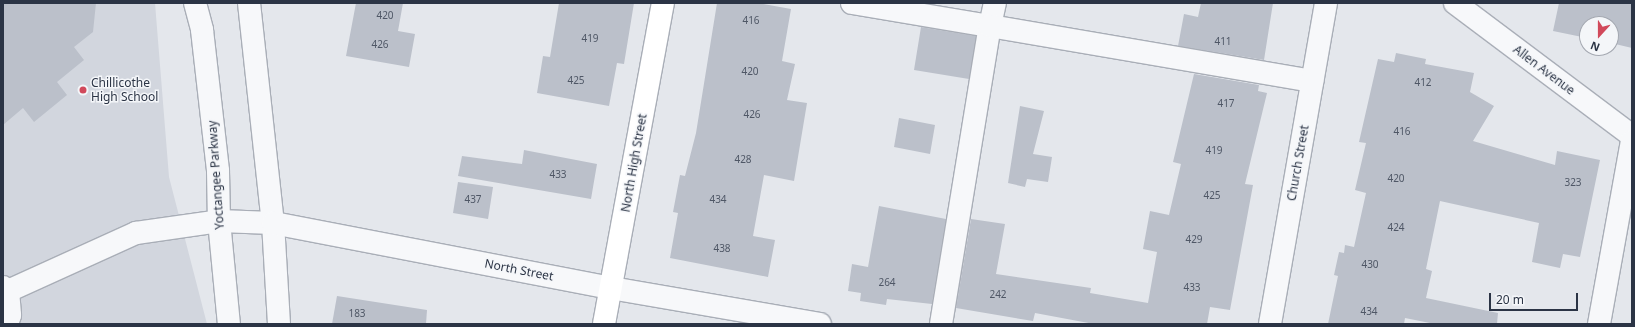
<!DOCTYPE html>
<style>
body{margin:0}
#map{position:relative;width:1635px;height:327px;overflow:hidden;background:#e4e7ec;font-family:"Noto Sans",sans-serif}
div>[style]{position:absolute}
.built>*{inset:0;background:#d2d6de}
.building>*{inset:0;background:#bbc0ca}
.roads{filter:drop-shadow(1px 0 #a9aeb7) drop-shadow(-1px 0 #a9aeb7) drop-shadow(0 1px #a9aeb7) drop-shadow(0 -1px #a9aeb7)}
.minor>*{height:22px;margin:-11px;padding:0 11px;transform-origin:11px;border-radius:11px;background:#f7f8fa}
.major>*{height:22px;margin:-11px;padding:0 11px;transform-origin:11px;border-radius:11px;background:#fff}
.dots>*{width:11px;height:11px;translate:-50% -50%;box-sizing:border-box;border:2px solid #f4f6f9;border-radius:50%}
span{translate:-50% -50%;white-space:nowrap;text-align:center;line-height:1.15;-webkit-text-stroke:3px #f4f6f9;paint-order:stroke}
.number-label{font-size:10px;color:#4f5766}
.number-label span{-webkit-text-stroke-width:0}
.street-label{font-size:12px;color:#2b3445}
.poi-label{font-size:12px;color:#2b3445}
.left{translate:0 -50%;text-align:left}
.frame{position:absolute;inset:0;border:4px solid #2b3445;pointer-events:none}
.north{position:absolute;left:1579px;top:16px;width:40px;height:40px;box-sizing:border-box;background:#f4f6f9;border:1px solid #a4a8b1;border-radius:50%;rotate:201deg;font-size:11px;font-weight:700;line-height:16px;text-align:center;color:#2b3445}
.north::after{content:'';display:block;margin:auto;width:14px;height:18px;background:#d1495b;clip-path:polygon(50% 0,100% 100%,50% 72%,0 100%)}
.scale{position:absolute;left:1489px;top:293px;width:89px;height:18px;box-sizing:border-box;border:2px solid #2b3445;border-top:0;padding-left:5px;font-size:12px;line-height:14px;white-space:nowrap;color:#2b3445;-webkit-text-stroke:3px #f4f6f9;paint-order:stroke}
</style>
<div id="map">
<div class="built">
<i style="clip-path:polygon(3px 3px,155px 3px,169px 177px,207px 324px,3px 324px)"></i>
</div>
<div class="building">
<i style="clip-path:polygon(3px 3px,96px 3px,93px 32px,74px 47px,84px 60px,57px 82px,67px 95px,34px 122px,23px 108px,3px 125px)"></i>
<i style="clip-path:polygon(356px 3px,403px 3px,398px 31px,415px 34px,409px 67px,346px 56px)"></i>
<i style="clip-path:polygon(559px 3px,634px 3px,624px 64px,617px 63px,609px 106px,537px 93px,543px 56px,550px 57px)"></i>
<i style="clip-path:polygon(717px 3px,758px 3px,791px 9px,782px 61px,795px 64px,787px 100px,807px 103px,794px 181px,764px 175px,753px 236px,775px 240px,768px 277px,670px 258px,678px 213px,673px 212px,680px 175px,685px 176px,696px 133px)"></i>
<i style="clip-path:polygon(1201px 3px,1273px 3px,1264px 60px,1178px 46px,1184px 14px,1198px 17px)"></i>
<i style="clip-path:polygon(1559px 3px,1632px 3px,1632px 48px,1611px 43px,1611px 24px,1587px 24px,1587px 38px,1553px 31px)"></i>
<i style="clip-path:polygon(921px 27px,976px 36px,969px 79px,914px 70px)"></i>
<i style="clip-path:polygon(1396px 53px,1426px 59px,1425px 64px,1474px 73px,1470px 92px,1494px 106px,1473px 141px,1555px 165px,1557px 151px,1600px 160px,1580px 257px,1563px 254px,1560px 268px,1532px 262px,1539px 223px,1440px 201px,1426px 269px,1432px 271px,1426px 298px,1498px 313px,1497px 324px,1435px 324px,1405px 318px,1404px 324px,1328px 324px,1338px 276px,1334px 275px,1339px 252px,1344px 253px,1345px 245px,1354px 247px,1366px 193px,1355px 190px,1366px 143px,1359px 142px,1378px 59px,1394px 62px)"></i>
<i style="clip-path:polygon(1194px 74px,1259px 85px,1258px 91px,1267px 93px,1245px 184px,1253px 185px,1230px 310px,1210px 307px,1207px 324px,1094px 324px,1035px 313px,1033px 321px,956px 308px,971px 219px,1005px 224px,996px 274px,1091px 288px,1090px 293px,1148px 303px,1157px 252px,1143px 249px,1150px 211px,1169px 215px,1181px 164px,1173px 162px)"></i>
<i style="clip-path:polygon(1020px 106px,1044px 111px,1033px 154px,1052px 157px,1048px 182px,1027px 179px,1025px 187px,1008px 183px)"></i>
<i style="clip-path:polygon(899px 118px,935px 125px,930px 154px,894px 147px)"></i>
<i style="clip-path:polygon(524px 150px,597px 164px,591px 199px,458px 176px,462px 156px,522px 164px)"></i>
<i style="clip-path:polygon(458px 182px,493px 187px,488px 219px,453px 213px)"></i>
<i style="clip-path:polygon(879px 206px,946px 219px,932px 304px,887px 299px,886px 305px,860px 301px,861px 293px,848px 291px,852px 264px,868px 267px)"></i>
<i style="clip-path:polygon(337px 296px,427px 310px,426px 324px,332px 324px)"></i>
</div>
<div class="roads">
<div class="minor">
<i style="left:195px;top:3px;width:28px;rotate:75deg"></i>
<i style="left:202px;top:30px;width:142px;rotate:83.5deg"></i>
<i style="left:218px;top:171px;width:50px;rotate:88.9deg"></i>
<i style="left:219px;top:221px;width:103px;rotate:84.5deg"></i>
<i style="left:249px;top:3px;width:221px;rotate:83.8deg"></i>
<i style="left:273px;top:223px;width:101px;rotate:86.6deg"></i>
<i style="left:852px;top:3px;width:140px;rotate:9.5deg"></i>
<i style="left:990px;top:26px;width:24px;rotate:-78deg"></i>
<i style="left:1455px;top:3px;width:221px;rotate:36.9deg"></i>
<i style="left:3px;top:287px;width:6px;rotate:39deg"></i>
<i style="left:8px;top:291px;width:24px;rotate:85deg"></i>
<i style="left:10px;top:315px;width:9px;rotate:108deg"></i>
<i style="left:8px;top:291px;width:141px;rotate:-24.4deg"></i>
<i style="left:136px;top:233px;width:84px;rotate:-8.2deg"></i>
<i style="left:219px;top:221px;width:54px;rotate:2.1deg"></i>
<i style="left:273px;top:223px;width:344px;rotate:10.9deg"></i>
<i style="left:611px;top:288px;width:212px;rotate:9.8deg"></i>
<i style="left:941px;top:324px;width:302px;rotate:-80.7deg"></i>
<i style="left:990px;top:26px;width:327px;rotate:9.7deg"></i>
<i style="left:1270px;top:324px;width:326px;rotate:-80.1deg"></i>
<i style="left:1599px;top:324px;width:186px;rotate:-79.8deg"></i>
</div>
<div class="major">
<i style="left:604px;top:324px;width:326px;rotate:-79.6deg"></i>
</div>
</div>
<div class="dots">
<i style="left:83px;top:90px;background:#d1495b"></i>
</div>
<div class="number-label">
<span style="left:385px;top:16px">420</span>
<span style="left:751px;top:21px">416</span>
<span style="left:590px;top:39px">419</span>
<span style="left:1223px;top:42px">411</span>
<span style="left:380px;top:45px">426</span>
<span style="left:750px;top:72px">420</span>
<span style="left:576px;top:81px">425</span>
<span style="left:1423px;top:83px">412</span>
<span style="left:1226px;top:104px">417</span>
<span style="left:752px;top:115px">426</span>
<span style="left:1402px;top:132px">416</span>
<span style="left:1214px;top:151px">419</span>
<span style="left:743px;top:160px">428</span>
<span style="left:558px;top:175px">433</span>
<span style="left:1396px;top:179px">420</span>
<span style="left:1573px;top:183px">323</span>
<span style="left:1212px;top:196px">425</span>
<span style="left:473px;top:200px">437</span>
<span style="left:718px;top:200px">434</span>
<span style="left:1396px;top:228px">424</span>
<span style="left:1194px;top:240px">429</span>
<span style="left:722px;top:249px">438</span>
<span style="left:1370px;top:265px">430</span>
<span style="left:887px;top:283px">264</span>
<span style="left:1192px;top:288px">433</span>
<span style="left:998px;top:295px">242</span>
<span style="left:1369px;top:312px">434</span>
<span style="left:357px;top:314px">183</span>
</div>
<div class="street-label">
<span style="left:1544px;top:70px;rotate:37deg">Allen Avenue</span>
<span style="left:634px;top:163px;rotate:-80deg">North High Street</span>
<span style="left:1298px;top:163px;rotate:-80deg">Church Street</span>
<span style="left:216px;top:175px;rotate:-94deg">Yoctangee Parkway</span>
<span style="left:519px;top:270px;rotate:11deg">North Street</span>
</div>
<div class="poi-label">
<span class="left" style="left:91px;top:90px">Chillicothe<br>High School</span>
</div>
<div class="frame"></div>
<div class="north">N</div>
<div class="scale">20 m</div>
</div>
